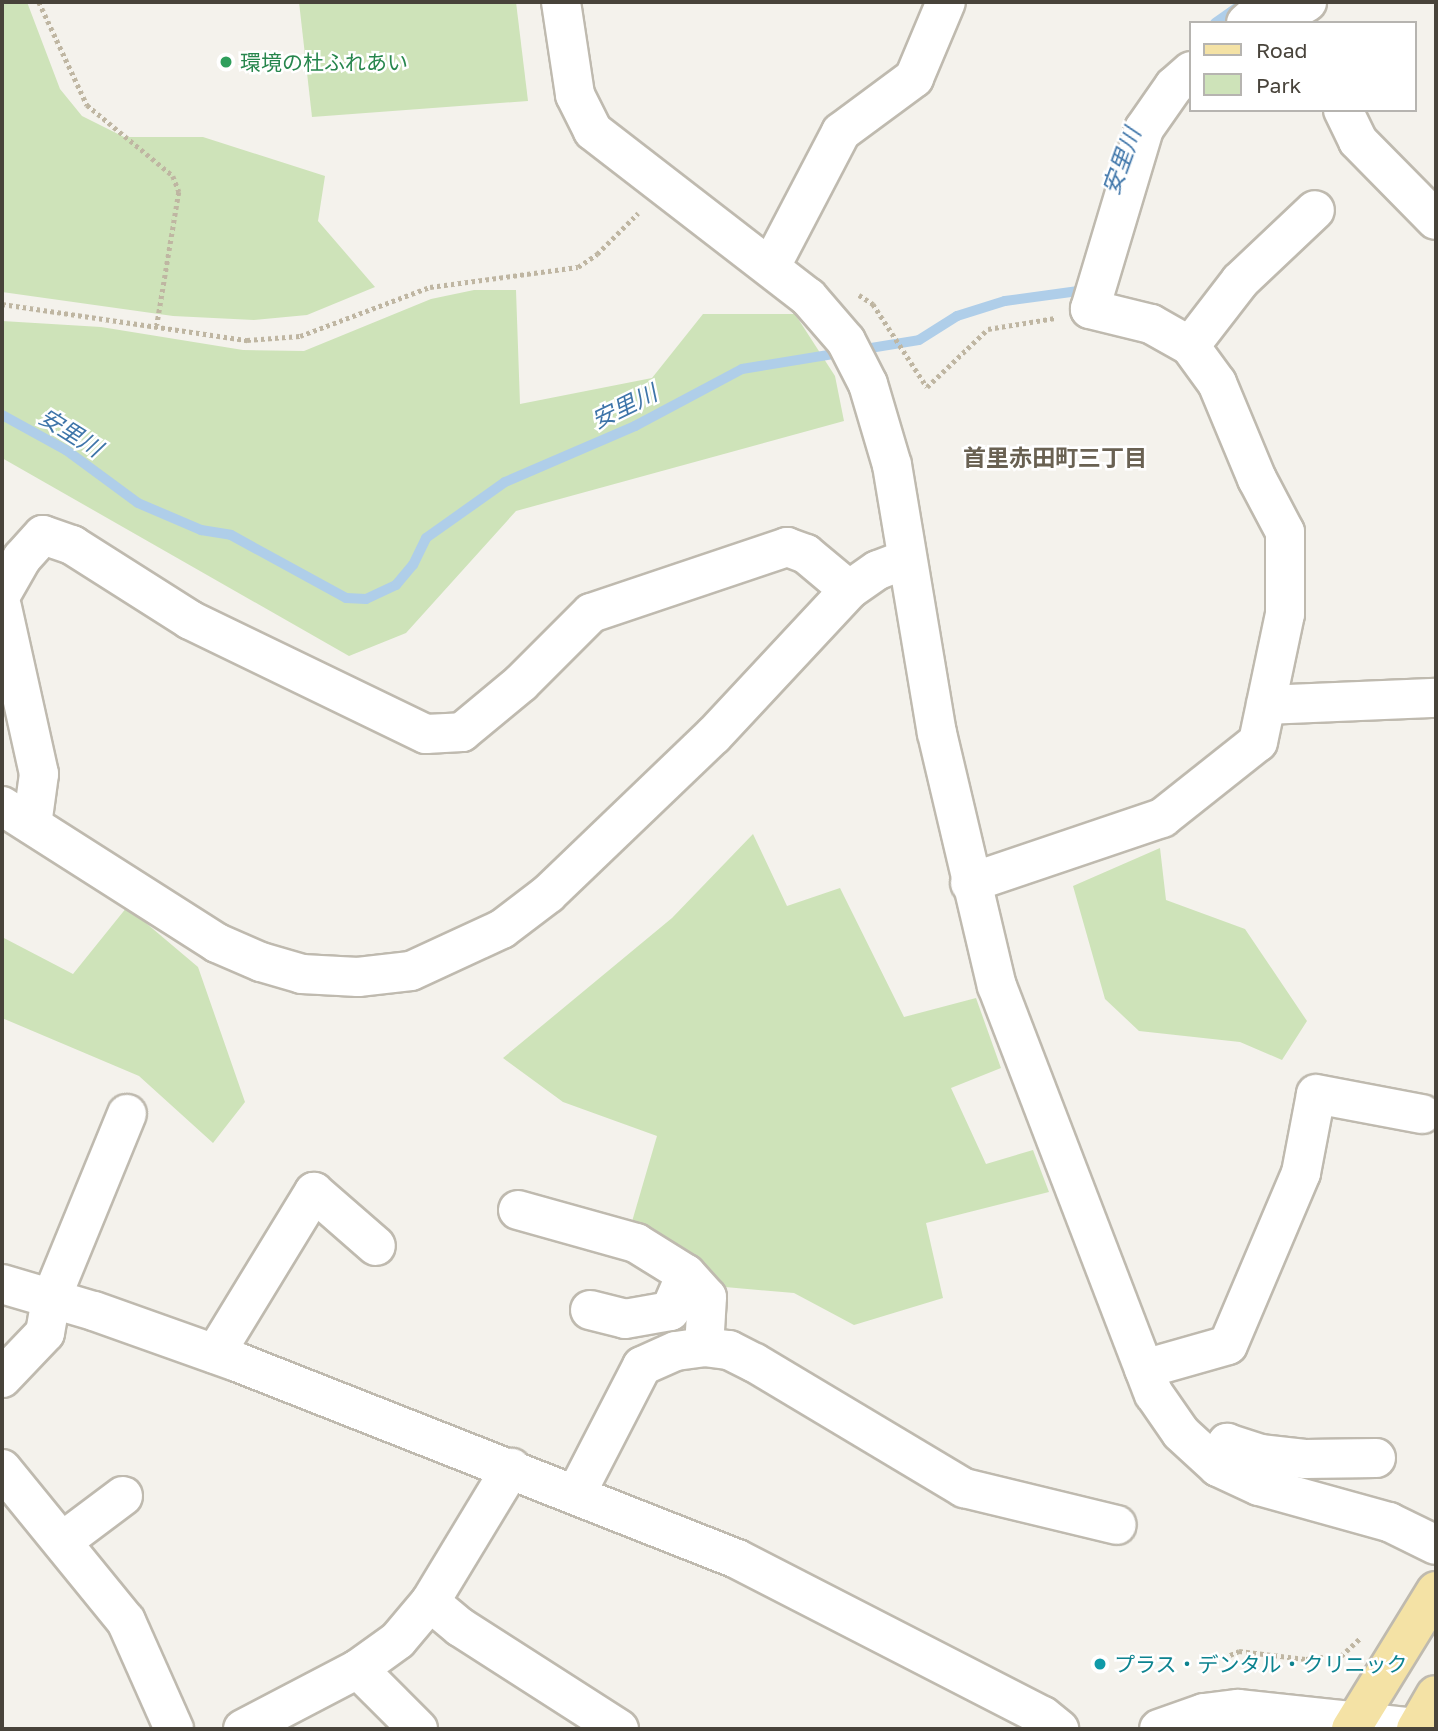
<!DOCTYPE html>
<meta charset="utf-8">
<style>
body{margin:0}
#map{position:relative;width:1438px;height:1731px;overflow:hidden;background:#f4f2ec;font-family:"Golos Text","Noto Sans JP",sans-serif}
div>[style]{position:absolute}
.green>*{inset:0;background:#cee3b9}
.stream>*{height:10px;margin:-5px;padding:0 5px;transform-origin:5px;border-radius:5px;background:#afcee9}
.path>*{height:4.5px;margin-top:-2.25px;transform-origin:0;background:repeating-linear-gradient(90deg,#bfb6a2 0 3.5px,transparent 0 7px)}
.roads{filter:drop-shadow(2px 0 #bfbaaf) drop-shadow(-2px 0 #bfbaaf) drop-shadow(0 2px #bfbaaf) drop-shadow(0 -2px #bfbaaf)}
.minor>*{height:38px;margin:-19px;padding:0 19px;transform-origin:19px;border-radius:19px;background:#fff}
.major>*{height:38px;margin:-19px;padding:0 19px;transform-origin:19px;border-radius:19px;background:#f4e2a5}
.dots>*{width:19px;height:19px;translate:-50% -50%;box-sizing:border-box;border:4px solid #fff;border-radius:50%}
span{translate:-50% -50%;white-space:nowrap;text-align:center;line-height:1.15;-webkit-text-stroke:5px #fff;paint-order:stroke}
.leisure-label{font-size:21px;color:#27864d}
.left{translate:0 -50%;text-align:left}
.culture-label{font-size:21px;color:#0d838f}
.water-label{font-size:23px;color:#3e75a9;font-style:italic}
.neighbourhood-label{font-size:23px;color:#696152;font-weight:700}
.frame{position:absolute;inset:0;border:4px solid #48433a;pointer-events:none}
.legend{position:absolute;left:1189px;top:21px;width:228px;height:91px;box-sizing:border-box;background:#fff;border:2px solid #b6b4b0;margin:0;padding:9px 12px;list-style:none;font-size:21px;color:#48433a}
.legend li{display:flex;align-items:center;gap:14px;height:35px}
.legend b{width:35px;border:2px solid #b6b4b0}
</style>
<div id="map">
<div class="green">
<i style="clip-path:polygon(2px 2px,27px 2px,60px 89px,82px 116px,124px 137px,203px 137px,325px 176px,318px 221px,375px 287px,307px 315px,254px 320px,173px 316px,2px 292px)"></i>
<i style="clip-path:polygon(299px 2px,516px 2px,528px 101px,312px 117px)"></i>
<i style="clip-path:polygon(474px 290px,516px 290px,520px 404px,652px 378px,703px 314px,795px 314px,835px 376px,844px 421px,516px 511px,406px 633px,349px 656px,2px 458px,2px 321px,101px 327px,243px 350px,304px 351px,431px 299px)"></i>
<i style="clip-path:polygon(753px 834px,787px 906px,840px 888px,904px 1017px,976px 998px,1001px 1068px,951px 1088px,986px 1164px,1033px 1150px,1049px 1192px,926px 1223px,943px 1298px,854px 1325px,794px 1293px,725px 1287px,631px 1225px,657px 1136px,563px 1102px,503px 1058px,672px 918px)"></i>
<i style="clip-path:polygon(1160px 848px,1166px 900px,1245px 929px,1307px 1021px,1282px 1060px,1240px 1042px,1139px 1031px,1105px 999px,1073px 886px)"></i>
<i style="clip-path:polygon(127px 907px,198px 967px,245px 1102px,213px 1143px,139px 1076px,2px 1018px,2px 937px,73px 974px)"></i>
</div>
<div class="stream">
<i style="left:1215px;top:23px;width:32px;rotate:-35deg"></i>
<i style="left:2px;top:415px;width:73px;rotate:28.7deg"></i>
<i style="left:66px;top:450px;width:89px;rotate:36.4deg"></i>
<i style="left:138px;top:503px;width:69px;rotate:23.2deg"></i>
<i style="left:201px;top:530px;width:30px;rotate:9deg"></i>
<i style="left:231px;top:535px;width:131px;rotate:28.7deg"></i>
<i style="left:346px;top:598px;width:20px;rotate:3deg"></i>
<i style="left:366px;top:599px;width:33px;rotate:-25deg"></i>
<i style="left:396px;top:585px;width:26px;rotate:-50deg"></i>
<i style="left:413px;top:565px;width:30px;rotate:-64deg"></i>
<i style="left:426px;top:538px;width:97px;rotate:-35.3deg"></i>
<i style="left:505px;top:482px;width:142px;rotate:-23.3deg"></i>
<i style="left:635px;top:426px;width:121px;rotate:-28deg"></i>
<i style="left:742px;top:369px;width:179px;rotate:-9.3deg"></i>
<i style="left:919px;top:340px;width:45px;rotate:-32.3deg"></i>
<i style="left:957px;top:316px;width:50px;rotate:-17.4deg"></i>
<i style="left:1005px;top:301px;width:74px;rotate:-7.8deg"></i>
<i style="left:1078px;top:291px;width:9px;rotate:-63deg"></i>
</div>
<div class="path">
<i style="left:39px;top:2px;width:114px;rotate:65deg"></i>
<i style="left:87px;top:105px;width:112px;rotate:39.5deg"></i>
<i style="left:173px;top:176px;width:17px;rotate:69deg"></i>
<i style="left:179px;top:192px;width:135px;rotate:99.4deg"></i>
<i style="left:859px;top:295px;width:17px;rotate:33deg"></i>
<i style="left:873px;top:304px;width:99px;rotate:57deg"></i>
<i style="left:927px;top:387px;width:84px;rotate:-43.6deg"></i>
<i style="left:988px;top:329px;width:68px;rotate:-9.3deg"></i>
<i style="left:2px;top:304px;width:248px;rotate:8.4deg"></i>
<i style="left:247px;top:340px;width:53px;rotate:-4.3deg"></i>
<i style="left:300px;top:336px;width:139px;rotate:-20.7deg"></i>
<i style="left:430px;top:287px;width:149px;rotate:-7.7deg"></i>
<i style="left:578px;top:267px;width:23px;rotate:-34deg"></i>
<i style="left:597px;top:254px;width:58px;rotate:-45deg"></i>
<i style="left:1230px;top:1655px;width:10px;rotate:-24deg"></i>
<i style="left:1239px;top:1651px;width:67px;rotate:6.8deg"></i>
<i style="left:1306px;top:1659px;width:17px;rotate:-7deg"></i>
<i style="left:1341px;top:1656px;width:25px;rotate:-43deg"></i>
</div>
<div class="roads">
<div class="minor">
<i style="left:561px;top:2px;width:94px;rotate:81.4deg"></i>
<i style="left:575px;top:95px;width:40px;rotate:63.4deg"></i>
<i style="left:593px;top:131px;width:272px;rotate:37.7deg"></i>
<i style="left:808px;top:297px;width:58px;rotate:49.2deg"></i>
<i style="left:846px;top:341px;width:48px;rotate:62.9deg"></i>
<i style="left:868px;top:384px;width:84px;rotate:73.5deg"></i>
<i style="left:892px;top:465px;width:272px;rotate:80.5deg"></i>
<i style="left:937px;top:733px;width:260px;rotate:76.7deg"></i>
<i style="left:997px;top:986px;width:437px;rotate:69deg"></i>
<i style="left:1154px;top:1394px;width:47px;rotate:55.3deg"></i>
<i style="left:1181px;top:1433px;width:50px;rotate:42.6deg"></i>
<i style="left:1218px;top:1467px;width:45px;rotate:24.9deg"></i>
<i style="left:1259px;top:1486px;width:135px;rotate:15.5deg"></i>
<i style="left:1389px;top:1522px;width:52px;rotate:26.1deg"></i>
<i style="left:1246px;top:23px;width:23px;rotate:-41deg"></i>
<i style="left:1263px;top:8px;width:17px;rotate:-13deg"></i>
<i style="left:1280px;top:4px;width:16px;rotate:18deg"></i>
<i style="left:1295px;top:9px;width:14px;rotate:-30deg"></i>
<i style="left:1343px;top:110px;width:34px;rotate:64deg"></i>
<i style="left:1358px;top:141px;width:111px;rotate:45.4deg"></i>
<i style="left:771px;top:266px;width:151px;rotate:-62.4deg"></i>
<i style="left:841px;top:132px;width:91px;rotate:-36.5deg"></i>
<i style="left:914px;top:78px;width:82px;rotate:-67.2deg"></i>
<i style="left:1190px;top:346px;width:82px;rotate:-52.4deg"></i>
<i style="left:1240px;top:281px;width:103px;rotate:-43.4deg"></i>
<i style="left:2px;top:593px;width:40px;rotate:-60.3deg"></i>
<i style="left:22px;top:558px;width:31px;rotate:-48deg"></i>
<i style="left:43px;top:535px;width:31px;rotate:19deg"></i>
<i style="left:72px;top:545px;width:140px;rotate:32.4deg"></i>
<i style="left:190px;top:620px;width:262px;rotate:25.8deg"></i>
<i style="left:426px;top:734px;width:36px;rotate:-3deg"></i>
<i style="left:462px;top:732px;width:77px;rotate:-39.7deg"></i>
<i style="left:521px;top:683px;width:99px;rotate:-45deg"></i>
<i style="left:591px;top:613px;width:207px;rotate:-18.6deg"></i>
<i style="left:787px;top:547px;width:20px;rotate:20deg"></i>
<i style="left:806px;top:554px;width:56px;rotate:39.9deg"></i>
<i style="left:2px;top:607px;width:171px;rotate:77.5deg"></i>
<i style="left:39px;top:774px;width:51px;rotate:97.8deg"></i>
<i style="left:1266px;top:705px;width:170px;rotate:-2.4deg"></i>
<i style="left:2px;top:806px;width:255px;rotate:32.5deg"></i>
<i style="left:217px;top:943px;width:48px;rotate:23.4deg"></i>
<i style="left:261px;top:962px;width:43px;rotate:16.3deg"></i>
<i style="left:302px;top:974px;width:56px;rotate:3.1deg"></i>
<i style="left:358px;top:977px;width:53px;rotate:-6.5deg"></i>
<i style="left:411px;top:971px;width:100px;rotate:-24.8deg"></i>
<i style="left:502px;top:929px;width:58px;rotate:-37.3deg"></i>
<i style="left:548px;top:894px;width:228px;rotate:-43.8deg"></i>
<i style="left:713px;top:736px;width:200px;rotate:-47deg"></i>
<i style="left:849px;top:590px;width:35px;rotate:-35deg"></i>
<i style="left:878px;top:570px;width:31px;rotate:-21deg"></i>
<i style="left:970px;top:883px;width:203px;rotate:-18.7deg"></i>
<i style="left:1162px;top:818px;width:122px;rotate:-38.4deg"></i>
<i style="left:1258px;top:742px;width:131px;rotate:-78.1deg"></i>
<i style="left:1285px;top:614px;width:82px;rotate:-90deg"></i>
<i style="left:1285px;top:532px;width:60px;rotate:-117.8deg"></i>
<i style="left:1257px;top:479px;width:104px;rotate:-112.6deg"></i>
<i style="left:1217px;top:383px;width:46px;rotate:-126.1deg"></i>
<i style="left:1190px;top:346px;width:45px;rotate:-150.6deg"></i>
<i style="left:1151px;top:324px;width:63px;rotate:-166.2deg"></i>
<i style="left:1090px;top:309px;width:188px;rotate:-73.3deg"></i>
<i style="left:1144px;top:129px;width:52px;rotate:-55.1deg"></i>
<i style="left:1174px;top:86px;width:23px;rotate:-41deg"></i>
<i style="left:518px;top:1210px;width:123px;rotate:15.6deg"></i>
<i style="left:636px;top:1243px;width:59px;rotate:31.8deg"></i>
<i style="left:686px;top:1274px;width:31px;rotate:48deg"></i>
<i style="left:707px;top:1297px;width:50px;rotate:93.4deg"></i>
<i style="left:2px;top:1284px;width:96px;rotate:16.4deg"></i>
<i style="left:94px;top:1311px;width:152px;rotate:19.6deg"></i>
<i style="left:237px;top:1362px;width:537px;rotate:21.5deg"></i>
<i style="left:737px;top:1559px;width:344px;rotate:27.2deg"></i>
<i style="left:1043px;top:1716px;width:21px;rotate:39deg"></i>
<i style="left:590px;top:1310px;width:36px;rotate:14deg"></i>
<i style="left:625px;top:1319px;width:46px;rotate:-10.1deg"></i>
<i style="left:670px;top:1311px;width:40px;rotate:-66.6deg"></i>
<i style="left:215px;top:1354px;width:190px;rotate:-58.6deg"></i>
<i style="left:314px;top:1192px;width:82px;rotate:41.1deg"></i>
<i style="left:1144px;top:1369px;width:87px;rotate:-15.9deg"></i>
<i style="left:1228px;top:1345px;width:187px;rotate:-67deg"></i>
<i style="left:1301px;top:1173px;width:80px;rotate:-79.2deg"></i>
<i style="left:1316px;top:1094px;width:108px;rotate:10.7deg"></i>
<i style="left:2px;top:1378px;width:62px;rotate:-46.3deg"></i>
<i style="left:45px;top:1333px;width:35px;rotate:-80deg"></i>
<i style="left:51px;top:1299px;width:200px;rotate:-67.7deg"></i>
<i style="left:1218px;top:1467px;width:26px;rotate:-69deg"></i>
<i style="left:1227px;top:1443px;width:35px;rotate:18deg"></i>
<i style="left:1260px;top:1454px;width:45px;rotate:6.3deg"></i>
<i style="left:1305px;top:1459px;width:71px;rotate:-0.8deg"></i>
<i style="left:2px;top:1469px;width:196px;rotate:50.8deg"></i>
<i style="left:126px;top:1621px;width:118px;rotate:66deg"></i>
<i style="left:576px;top:1494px;width:144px;rotate:-62.7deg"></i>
<i style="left:642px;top:1366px;width:37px;rotate:-24deg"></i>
<i style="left:676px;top:1351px;width:28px;rotate:-8deg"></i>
<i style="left:704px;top:1347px;width:25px;rotate:7deg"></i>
<i style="left:729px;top:1350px;width:29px;rotate:27deg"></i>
<i style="left:755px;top:1363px;width:244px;rotate:30.9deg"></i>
<i style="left:964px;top:1488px;width:157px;rotate:13.6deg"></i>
<i style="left:63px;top:1541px;width:75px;rotate:-36.9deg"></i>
<i style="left:430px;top:1602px;width:39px;rotate:40deg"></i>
<i style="left:460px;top:1627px;width:189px;rotate:32.7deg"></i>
<i style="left:358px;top:1669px;width:85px;rotate:45deg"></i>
<i style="left:243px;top:1729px;width:130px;rotate:-27.6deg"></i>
<i style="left:358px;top:1669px;width:49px;rotate:-35.9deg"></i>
<i style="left:398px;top:1640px;width:50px;rotate:-49.9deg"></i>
<i style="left:430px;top:1602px;width:157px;rotate:-58.8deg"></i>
<i style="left:1159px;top:1729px;width:48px;rotate:-19.6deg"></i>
<i style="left:1204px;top:1713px;width:34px;rotate:-7deg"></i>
<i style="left:1238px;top:1709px;width:188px;rotate:6.1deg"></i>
</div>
<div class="major">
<i style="left:1351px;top:1729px;width:162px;rotate:-58.4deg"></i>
<i style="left:1416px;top:1729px;width:39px;rotate:-60deg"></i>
</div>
</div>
<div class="dots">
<i style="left:226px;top:62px;background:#2e9e5b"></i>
<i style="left:1100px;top:1664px;background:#0f9aa8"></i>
</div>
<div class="leisure-label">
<span class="left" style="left:240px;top:62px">環境の杜ふれあい</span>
</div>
<div class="culture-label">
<span class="left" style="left:1114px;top:1664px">プラス・デンタル・クリニック</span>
</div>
<div class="water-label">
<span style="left:1121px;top:161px;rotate:-70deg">安里川</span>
<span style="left:624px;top:406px;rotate:-26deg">安里川</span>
<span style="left:71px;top:432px;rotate:32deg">安里川</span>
</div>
<div class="neighbourhood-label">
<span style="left:1055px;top:457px">首里赤田町三丁目</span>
</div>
<div class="frame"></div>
<ul class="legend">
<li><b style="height:9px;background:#f4e2a5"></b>Road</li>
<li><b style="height:19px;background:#cee3b9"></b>Park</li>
</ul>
</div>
